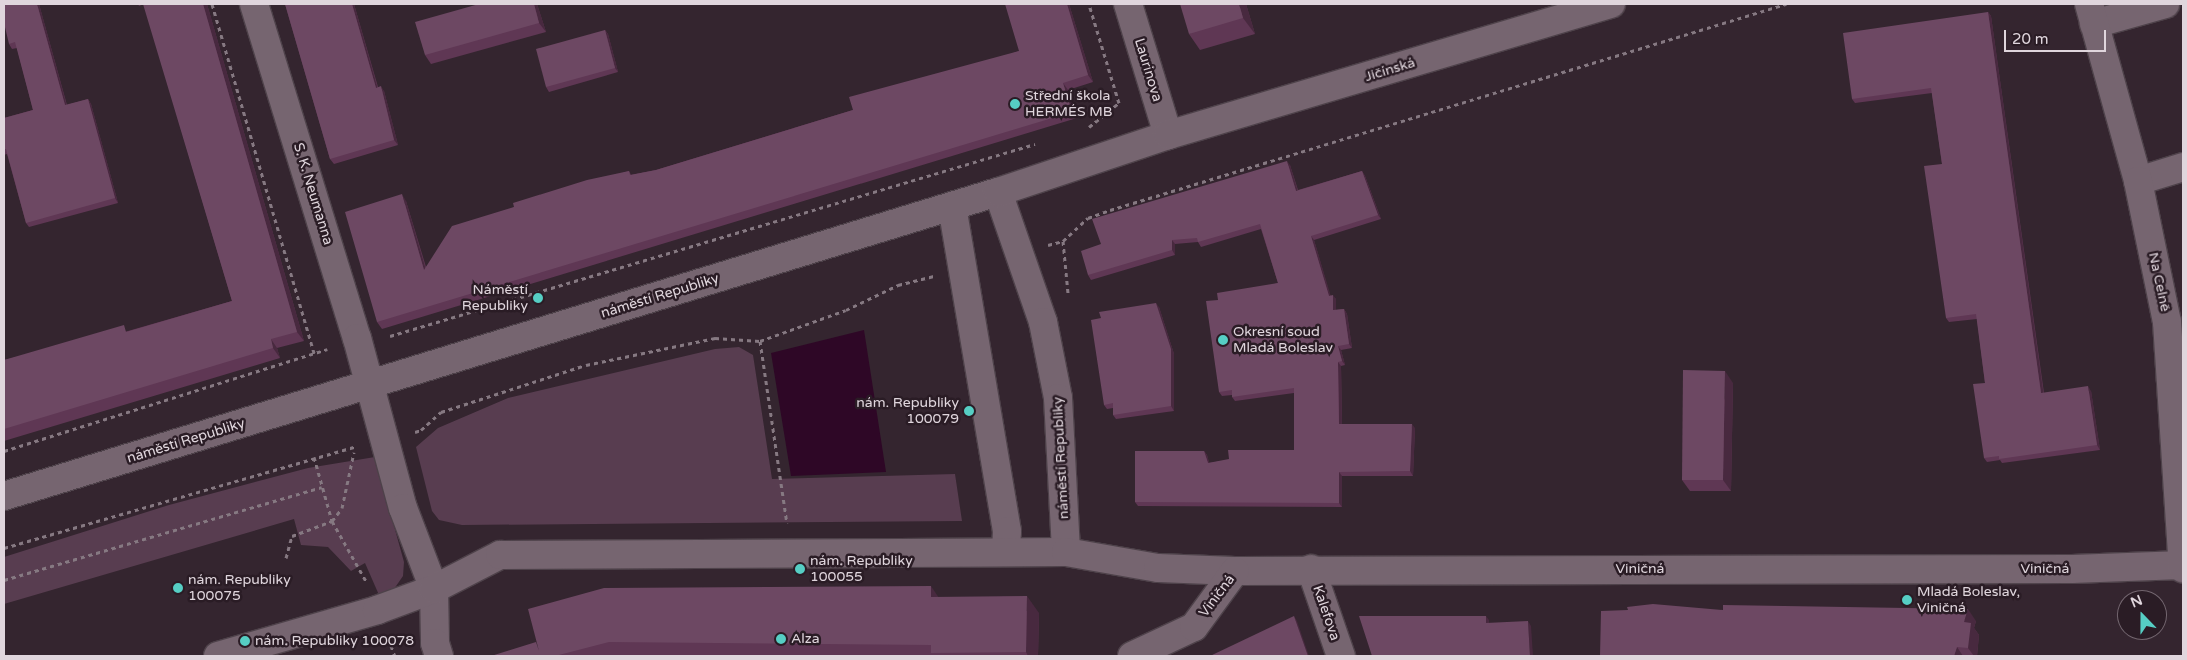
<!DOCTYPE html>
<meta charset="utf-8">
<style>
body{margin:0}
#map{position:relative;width:2187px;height:660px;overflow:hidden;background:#34252f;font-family:"Varela Round",sans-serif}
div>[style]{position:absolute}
.green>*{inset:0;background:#583d50}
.water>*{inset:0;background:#2e0726}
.path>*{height:3px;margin-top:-1.5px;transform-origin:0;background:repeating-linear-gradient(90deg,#867982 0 4px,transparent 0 8px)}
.roads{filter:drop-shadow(1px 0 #4e424a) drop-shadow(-1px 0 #4e424a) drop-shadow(0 1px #4e424a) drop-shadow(0 -1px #4e424a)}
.minor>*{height:28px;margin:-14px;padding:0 14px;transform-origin:14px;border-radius:14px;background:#766570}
.tertiary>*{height:28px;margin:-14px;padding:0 14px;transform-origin:14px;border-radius:14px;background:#766570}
.wall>*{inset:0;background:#5f3754}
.shaded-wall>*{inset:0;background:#48293f}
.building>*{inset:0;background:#6d4863}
.dots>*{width:14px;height:14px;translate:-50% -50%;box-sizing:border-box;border:2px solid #2a1c25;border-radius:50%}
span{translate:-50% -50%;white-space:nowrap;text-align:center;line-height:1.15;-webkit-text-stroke:5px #2a1c25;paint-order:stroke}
.street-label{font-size:14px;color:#e0d6dd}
.poi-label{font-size:14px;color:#e0d6dd}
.left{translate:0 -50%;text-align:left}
.right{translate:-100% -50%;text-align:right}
.frame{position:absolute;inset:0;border:5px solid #e0d6dd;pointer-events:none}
.north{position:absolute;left:2117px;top:590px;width:50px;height:50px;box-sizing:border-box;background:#2a1c25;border:1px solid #73666f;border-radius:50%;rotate:338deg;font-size:14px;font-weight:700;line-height:20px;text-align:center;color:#e0d6dd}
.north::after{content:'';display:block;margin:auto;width:18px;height:22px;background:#56cec4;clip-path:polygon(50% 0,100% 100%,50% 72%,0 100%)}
.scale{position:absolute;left:2004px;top:30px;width:102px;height:22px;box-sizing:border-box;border:2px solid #e0d6dd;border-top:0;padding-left:6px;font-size:15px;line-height:18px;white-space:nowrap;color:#e0d6dd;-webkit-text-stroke:4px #2a1c25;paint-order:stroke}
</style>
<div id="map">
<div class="green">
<i style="clip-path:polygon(739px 347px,753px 355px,772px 479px,955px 474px,962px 521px,462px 525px,439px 520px,432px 511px,416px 447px,438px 428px,508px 398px,715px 349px)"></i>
<i style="clip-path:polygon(375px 457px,404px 562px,403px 576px,394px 589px,379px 595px,365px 563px,351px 571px,328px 547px,301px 545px,294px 519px,4px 604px,4px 557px,169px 505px,308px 468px)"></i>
</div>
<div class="water">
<i style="clip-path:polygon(864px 330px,886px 472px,791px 476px,771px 353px)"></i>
</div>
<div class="path">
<i style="left:212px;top:4px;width:364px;rotate:73.7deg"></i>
<i style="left:1089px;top:127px;width:38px;rotate:-39deg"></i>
<i style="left:1119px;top:103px;width:103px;rotate:-106.9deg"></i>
<i style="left:1063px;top:241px;width:52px;rotate:84.5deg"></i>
<i style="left:1048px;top:245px;width:16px;rotate:-15deg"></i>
<i style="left:1063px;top:241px;width:34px;rotate:-43deg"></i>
<i style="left:1088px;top:218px;width:23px;rotate:-20deg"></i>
<i style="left:1110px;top:210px;width:707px;rotate:-16.95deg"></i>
<i style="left:390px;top:336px;width:673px;rotate:-16.58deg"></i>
<i style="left:760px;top:341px;width:184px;rotate:81.6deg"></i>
<i style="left:415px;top:432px;width:6px;rotate:-18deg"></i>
<i style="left:421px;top:430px;width:27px;rotate:-42deg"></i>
<i style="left:441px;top:412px;width:152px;rotate:-18deg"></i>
<i style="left:586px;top:365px;width:132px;rotate:-11.8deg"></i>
<i style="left:715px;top:338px;width:45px;rotate:3.8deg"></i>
<i style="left:760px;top:341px;width:91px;rotate:-19.8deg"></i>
<i style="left:846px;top:310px;width:58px;rotate:-25.7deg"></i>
<i style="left:898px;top:285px;width:37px;rotate:-14deg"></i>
<i style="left:4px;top:451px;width:339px;rotate:-17.5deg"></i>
<i style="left:314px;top:457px;width:66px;rotate:74.3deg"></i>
<i style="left:332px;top:521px;width:69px;rotate:60.5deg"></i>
<i style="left:4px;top:548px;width:365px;rotate:-16.1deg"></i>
<i style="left:286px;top:558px;width:23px;rotate:-75deg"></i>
<i style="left:292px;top:536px;width:43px;rotate:-20.6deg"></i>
<i style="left:332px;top:521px;width:16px;rotate:-52deg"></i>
<i style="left:342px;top:508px;width:57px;rotate:-77.9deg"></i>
<i style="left:4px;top:580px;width:331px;rotate:-16.3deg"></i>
<i style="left:388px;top:638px;width:19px;rotate:69deg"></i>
</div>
<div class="roads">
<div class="minor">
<i style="left:254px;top:4px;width:350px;rotate:72.9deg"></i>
<i style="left:357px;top:338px;width:176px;rotate:74.9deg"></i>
<i style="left:403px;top:508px;width:87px;rotate:69.1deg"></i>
<i style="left:434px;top:589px;width:54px;rotate:88.9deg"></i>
<i style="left:435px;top:643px;width:14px;rotate:73deg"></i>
<i style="left:1128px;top:4px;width:137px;rotate:73deg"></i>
<i style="left:2094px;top:24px;width:74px;rotate:-15.7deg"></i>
<i style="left:2138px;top:181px;width:47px;rotate:-17.3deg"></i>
<i style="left:998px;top:192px;width:138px;rotate:70.9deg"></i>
<i style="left:1043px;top:322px;width:77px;rotate:78.8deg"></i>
<i style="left:1058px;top:398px;width:154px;rotate:87deg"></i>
<i style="left:952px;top:206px;width:330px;rotate:80.4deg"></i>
<i style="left:1007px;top:531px;width:21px;rotate:93deg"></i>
<i style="left:1311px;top:569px;width:92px;rotate:71deg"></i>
<i style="left:218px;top:656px;width:166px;rotate:-16.1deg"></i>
<i style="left:377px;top:610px;width:61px;rotate:-20.2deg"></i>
<i style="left:434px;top:589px;width:74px;rotate:-27.3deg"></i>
<i style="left:500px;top:555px;width:566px;rotate:-0.3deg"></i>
<i style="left:1066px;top:552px;width:93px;rotate:9.9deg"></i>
<i style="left:1158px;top:568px;width:77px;rotate:2.2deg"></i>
<i style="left:1235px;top:571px;width:837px;rotate:-0.14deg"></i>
<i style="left:2072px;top:569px;width:111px;rotate:-2.1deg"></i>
<i style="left:1132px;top:656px;width:68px;rotate:-25.1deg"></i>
<i style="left:1194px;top:627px;width:69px;rotate:-53.8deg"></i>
</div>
<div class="tertiary">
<i style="left:2089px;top:4px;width:184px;rotate:74.5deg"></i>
<i style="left:2138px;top:181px;width:144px;rotate:78.4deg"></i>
<i style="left:2167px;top:322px;width:247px;rotate:86.3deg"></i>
<i style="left:4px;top:496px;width:1039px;rotate:-17.01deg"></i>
<i style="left:998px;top:192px;width:179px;rotate:-18.5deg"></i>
<i style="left:1168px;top:135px;width:462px;rotate:-16.5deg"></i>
</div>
</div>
<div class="wall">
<i style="clip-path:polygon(39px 4px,67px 105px,88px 99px,91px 104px,118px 203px,29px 227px,26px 223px,7px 154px,4px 155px,4px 118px,33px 110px,17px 48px,12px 49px,9px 44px)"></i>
<i style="clip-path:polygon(138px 4px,207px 4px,304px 341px,277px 348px,280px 358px,4px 441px,4px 360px,128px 331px,232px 301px,144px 4px,139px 6px)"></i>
<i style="clip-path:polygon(285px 4px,354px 4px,378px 87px,384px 91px,398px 145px,334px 164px,330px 159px)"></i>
<i style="clip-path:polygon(479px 4px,537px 4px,546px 32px,431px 64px,425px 55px)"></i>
<i style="clip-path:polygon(1069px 4px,1093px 82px,1068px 90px,1077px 118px,382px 329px,377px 322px,406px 201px,426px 267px,514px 207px,629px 171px,631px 175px,656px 170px,853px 110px,1019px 51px)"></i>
<i style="clip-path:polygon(1246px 4px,1255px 34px,1200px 50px,1189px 34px)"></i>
<i style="clip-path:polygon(1988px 12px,1991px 16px,2044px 393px,2091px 391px,2100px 450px,2002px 463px,2000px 460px,1987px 462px,1984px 458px,1985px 383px,1977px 319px,1949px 322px,1946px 318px,1942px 164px,1932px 93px,1855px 103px,1852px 99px)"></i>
<i style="clip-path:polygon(605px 30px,608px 34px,618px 72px,549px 92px,546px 87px)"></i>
<i style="clip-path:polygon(1290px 165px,1298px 190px,1362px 171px,1365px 176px,1381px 219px,1314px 240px,1330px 295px,1336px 299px,1336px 310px,1344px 309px,1347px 314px,1352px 348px,1341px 350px,1345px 365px,1341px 366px,1342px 424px,1415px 428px,1413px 476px,1342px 476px,1342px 507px,1138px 506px,1135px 502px,1204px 451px,1207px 455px,1209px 463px,1294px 450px,1294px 393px,1235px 401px,1232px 397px,1232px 395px,1222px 396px,1219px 392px,1218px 300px,1278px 283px,1261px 229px,1201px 247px,1198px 242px,1175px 244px,1175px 255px,1091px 280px,1088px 275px,1101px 244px)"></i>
<i style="clip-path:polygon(1159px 307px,1174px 354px,1174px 411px,1116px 419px,1113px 415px,1113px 408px,1107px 409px,1104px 405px)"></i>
<i style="clip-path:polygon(1733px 383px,1731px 491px,1690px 491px,1682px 480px)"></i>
<i style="clip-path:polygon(938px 597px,1039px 613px,1038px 656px,491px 656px)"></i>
<i style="clip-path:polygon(1723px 610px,1976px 621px,1974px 628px,1979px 635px,1977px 656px,1600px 656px)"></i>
</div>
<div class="shaded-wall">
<i style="clip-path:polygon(37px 4px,39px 4px,68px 110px,65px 105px)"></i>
<i style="clip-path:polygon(203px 4px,207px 4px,304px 341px,297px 332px)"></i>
<i style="clip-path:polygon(352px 4px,354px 4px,379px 93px,376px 88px)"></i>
<i style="clip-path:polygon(534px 4px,537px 4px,546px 32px,539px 23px)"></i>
<i style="clip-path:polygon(1067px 4px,1069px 4px,1093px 82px,1088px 75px)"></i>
<i style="clip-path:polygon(1239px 4px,1246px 4px,1255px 34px,1243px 18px)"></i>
<i style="clip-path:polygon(1988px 12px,1991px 16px,2044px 397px,2041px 393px)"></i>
<i style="clip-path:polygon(605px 30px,608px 34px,618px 72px,615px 68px)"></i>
<i style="clip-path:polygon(1063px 83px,1068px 90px,1077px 118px,1072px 112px)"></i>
<i style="clip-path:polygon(381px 86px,384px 91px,398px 145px,394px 140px)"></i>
<i style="clip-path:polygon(88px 99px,91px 104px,118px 203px,115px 198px)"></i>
<i style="clip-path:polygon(1287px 161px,1290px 165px,1299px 195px,1296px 191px)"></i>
<i style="clip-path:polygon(1362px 171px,1365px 176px,1381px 219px,1378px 215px)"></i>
<i style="clip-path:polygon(402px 194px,406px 201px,428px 277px,424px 270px)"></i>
<i style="clip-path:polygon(1311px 236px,1314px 240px,1332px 300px,1329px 296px)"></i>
<i style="clip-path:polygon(1172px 240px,1175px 244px,1175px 255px,1172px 250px)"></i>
<i style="clip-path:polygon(1333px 295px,1336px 299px,1336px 315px,1333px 310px)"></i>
<i style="clip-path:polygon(1156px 303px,1159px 307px,1174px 354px,1174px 411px,1171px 406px)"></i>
<i style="clip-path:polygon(1344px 309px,1347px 314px,1352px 348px,1349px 344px)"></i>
<i style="clip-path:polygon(271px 339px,277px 348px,280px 358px,273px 348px)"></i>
<i style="clip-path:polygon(1338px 346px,1341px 350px,1345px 365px,1342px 361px)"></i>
<i style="clip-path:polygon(1338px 362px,1341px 366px,1342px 429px,1339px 424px)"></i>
<i style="clip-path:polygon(1725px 371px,1733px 383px,1731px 491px,1723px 480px)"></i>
<i style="clip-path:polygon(2088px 386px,2091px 391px,2100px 450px,2097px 445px)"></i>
<i style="clip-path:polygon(1412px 424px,1415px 428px,1413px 476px,1410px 471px)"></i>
<i style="clip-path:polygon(1204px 451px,1207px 455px,1211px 468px,1208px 463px)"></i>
<i style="clip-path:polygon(1339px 472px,1342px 476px,1342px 507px,1339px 503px)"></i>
<i style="clip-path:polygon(931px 586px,943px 604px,931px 597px)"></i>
<i style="clip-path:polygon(1027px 596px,1039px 613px,1038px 656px,1028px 656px,1026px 652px)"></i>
<i style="clip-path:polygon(1968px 609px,1976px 621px,1974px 628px,1979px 635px,1977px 656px,1974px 656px,1968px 648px,1964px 622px)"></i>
<i style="clip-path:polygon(1294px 616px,1297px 621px,1309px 656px,1308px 656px)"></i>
<i style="clip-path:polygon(1486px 616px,1489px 620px,1489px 627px,1486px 623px)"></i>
<i style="clip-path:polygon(1528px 621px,1531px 626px,1533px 656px,1530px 656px)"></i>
<i style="clip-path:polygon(1957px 647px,1963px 656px,1954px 656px)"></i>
</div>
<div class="building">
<i style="clip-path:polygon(4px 4px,37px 4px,65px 105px,88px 99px,115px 198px,26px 223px,6px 149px,4px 149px,4px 118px,33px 110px,15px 42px,9px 44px,4px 23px)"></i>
<i style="clip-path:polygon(143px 4px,203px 4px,297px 332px,271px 339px,273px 348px,4px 429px,4px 360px,124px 325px,126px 332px,232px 301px)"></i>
<i style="clip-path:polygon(285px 4px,352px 4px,376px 88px,381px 86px,394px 140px,330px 159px)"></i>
<i style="clip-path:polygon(479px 4px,534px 4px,539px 23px,425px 55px,415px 22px)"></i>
<i style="clip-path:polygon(1005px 4px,1067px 4px,1088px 75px,1063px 83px,1072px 112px,377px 322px,345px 212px,402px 194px,424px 270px,452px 226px,514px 207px,513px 203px,587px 180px,629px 171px,630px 175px,656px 170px,853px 110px,849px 97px,1019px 51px)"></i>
<i style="clip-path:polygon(1180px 4px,1239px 4px,1243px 18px,1189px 34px)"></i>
<i style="clip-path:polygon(1988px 12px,2041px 393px,2088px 386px,2097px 445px,1999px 459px,1999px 456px,1984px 458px,1973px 384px,1985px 383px,1976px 314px,1946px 318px,1924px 166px,1942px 164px,1931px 88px,1852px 99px,1843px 33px)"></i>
<i style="clip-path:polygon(605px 30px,615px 68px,546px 87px,536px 49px)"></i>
<i style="clip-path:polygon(1287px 161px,1296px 191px,1362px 171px,1378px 215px,1311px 236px,1329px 296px,1333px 295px,1333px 310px,1344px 309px,1349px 344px,1338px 346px,1342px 361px,1338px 362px,1339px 424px,1412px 424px,1410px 471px,1339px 472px,1339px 503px,1135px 502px,1135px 451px,1204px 451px,1208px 463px,1229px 459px,1228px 450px,1294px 450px,1294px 388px,1232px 397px,1232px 390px,1219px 392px,1206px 301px,1218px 300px,1217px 293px,1278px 283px,1260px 224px,1198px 242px,1197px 238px,1172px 240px,1172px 250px,1088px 275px,1081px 251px,1101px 244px,1092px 219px)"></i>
<i style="clip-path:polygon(1156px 303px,1171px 349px,1171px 406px,1113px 415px,1113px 403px,1104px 405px,1091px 320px,1101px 318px,1099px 312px)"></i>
<i style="clip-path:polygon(1683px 370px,1725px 371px,1723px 480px,1682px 480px)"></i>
<i style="clip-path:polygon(931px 586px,931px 597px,1027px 596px,1026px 652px,931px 653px,931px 645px,609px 642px,555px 656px,491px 656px,536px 642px,539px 651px,528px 609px,604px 588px)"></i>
<i style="clip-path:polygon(1653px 604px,1723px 610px,1723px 605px,1968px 609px,1964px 622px,1971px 623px,1968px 648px,1957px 647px,1954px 656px,1600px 656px,1601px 611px,1628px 610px,1627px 607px)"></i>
<i style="clip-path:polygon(1294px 616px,1308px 656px,1210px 656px)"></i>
<i style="clip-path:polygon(1359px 616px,1486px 616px,1486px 623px,1528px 621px,1530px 656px,1372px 656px)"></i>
</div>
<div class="dots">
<i style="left:1015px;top:104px;background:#56cec4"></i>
<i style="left:538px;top:298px;background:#56cec4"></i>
<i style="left:1223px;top:340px;background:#56cec4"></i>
<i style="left:969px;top:411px;background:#56cec4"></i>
<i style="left:800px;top:569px;background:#56cec4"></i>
<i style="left:178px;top:588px;background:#56cec4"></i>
<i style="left:1907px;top:600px;background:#56cec4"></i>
<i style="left:781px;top:639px;background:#56cec4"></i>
<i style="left:245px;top:641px;background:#56cec4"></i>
</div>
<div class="street-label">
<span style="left:1148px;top:70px;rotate:73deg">Laurinova</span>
<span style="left:1390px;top:70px;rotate:-17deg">Jičínská</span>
<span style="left:313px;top:194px;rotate:73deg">S. K. Neumanna</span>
<span style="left:2159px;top:282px;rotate:78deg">Na Celně</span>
<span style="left:660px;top:296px;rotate:-17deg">náměstí Republiky</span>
<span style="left:186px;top:441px;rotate:-17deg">náměstí Republiky</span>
<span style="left:1061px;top:458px;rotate:-93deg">náměstí Republiky</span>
<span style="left:1640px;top:569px">Viničná</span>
<span style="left:2045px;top:569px">Viničná</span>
<span style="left:1217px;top:596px;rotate:-53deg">Viničná</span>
<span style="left:1326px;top:613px;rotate:71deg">Kalefova</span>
</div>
<div class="poi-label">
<span class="left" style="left:1025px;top:104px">Střední škola<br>HERMÉS MB</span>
<span class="right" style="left:528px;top:298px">Náměstí<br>Republiky</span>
<span class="left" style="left:1233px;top:340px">Okresní soud<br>Mladá Boleslav</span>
<span class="right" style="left:959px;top:411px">nám. Republiky<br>100079</span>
<span class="left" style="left:810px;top:569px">nám. Republiky<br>100055</span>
<span class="left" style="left:188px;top:588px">nám. Republiky<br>100075</span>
<span class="left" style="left:1917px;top:600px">Mladá Boleslav,<br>Viničná</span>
<span class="left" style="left:791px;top:639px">Alza</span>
<span class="left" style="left:255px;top:641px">nám. Republiky 100078</span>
</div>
<div class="frame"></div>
<div class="north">N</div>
<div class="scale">20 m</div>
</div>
